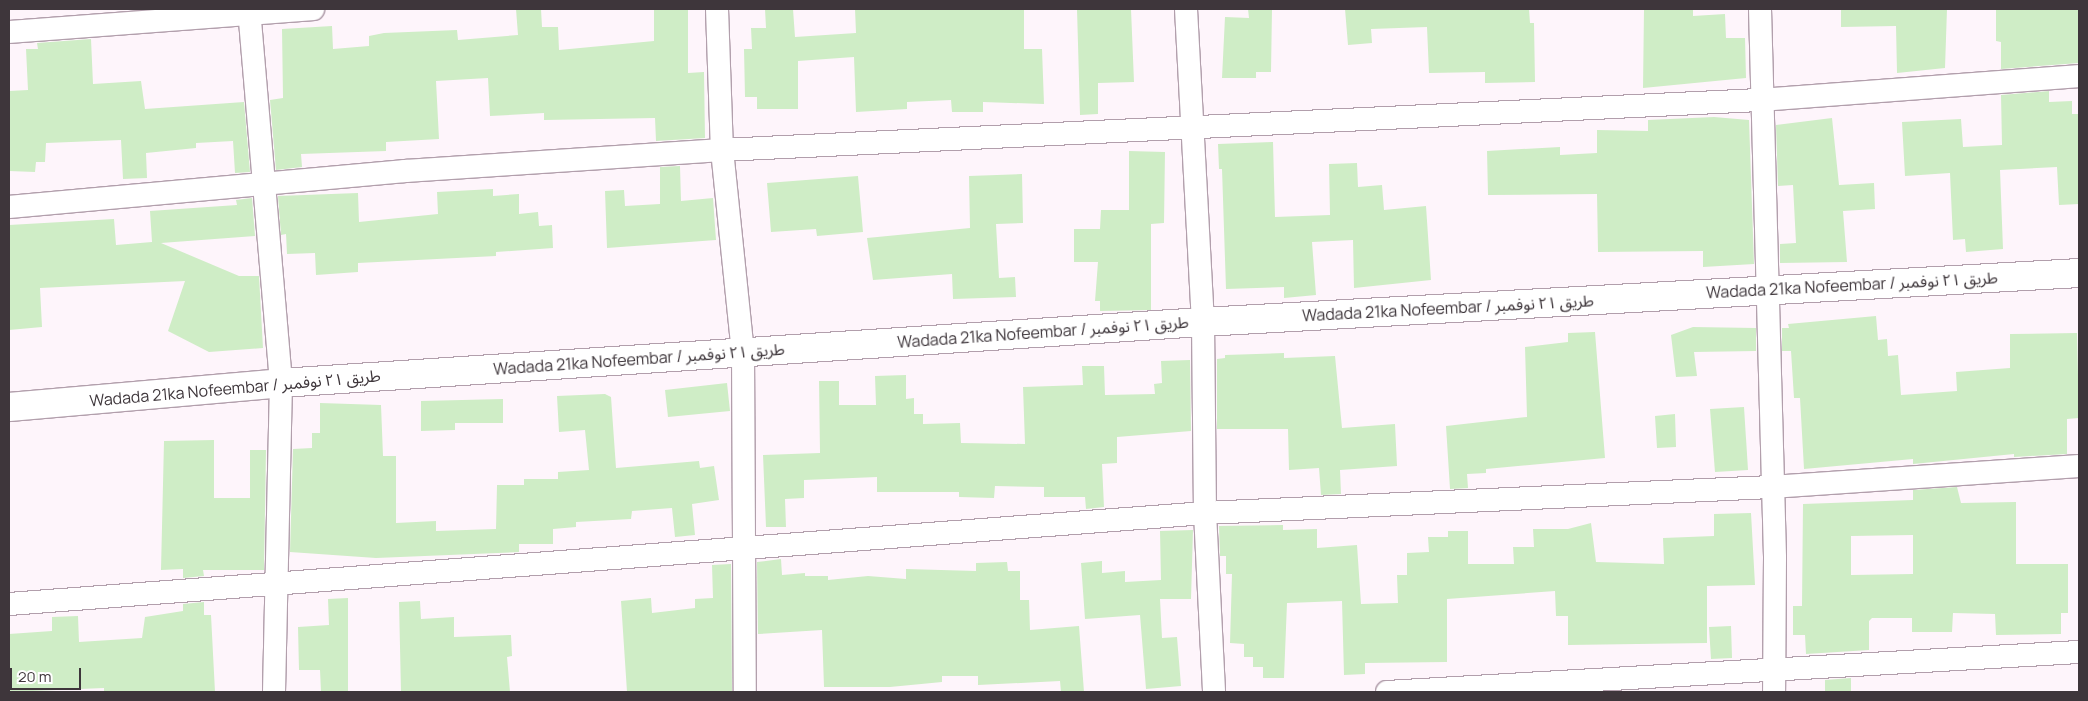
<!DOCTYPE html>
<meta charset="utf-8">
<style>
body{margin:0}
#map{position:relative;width:2088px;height:701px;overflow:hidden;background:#fef5fb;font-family:Manrope,"Noto Sans Arabic",sans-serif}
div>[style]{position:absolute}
.building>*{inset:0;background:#cfedc6}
.roads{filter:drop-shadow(1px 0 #b29fac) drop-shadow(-1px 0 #b29fac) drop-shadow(0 1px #b29fac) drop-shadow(0 -1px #b29fac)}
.minor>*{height:22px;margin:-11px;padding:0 11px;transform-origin:11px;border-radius:11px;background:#fff}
.tertiary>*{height:28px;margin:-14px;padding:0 14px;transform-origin:14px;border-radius:14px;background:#fff}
span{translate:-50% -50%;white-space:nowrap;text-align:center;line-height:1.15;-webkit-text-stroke:5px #fff;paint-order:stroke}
.street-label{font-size:16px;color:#3e363b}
.frame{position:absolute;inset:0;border:10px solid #3e363b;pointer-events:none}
.scale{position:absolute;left:10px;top:668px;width:71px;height:22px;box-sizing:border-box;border:2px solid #3e363b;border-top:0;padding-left:6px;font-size:15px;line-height:18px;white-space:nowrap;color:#3e363b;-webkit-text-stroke:4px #fff;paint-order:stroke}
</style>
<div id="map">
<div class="building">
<i style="clip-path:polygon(516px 9px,541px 9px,542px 27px,558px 27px,559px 50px,654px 41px,654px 9px,688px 9px,688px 73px,704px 72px,705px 138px,656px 141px,655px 118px,544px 120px,544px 113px,490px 116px,488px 78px,436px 81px,439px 139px,386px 142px,386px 151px,301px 154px,302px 167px,276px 170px,270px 100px,283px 98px,282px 29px,332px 26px,333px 49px,369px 46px,369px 36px,384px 33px,457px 30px,458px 40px,518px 35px)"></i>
<i style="clip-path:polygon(765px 9px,793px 9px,795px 37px,856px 33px,855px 9px,1024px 9px,1024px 49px,1042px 49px,1044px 104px,983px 102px,983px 112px,952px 112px,951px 100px,907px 102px,907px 109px,856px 112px,854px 57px,798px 61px,798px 109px,757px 109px,757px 97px,745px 97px,744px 49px,752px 49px,751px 28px,766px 28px)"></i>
<i style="clip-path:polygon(1077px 9px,1131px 9px,1134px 82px,1098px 83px,1098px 114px,1080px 115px)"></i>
<i style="clip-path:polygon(1248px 9px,1272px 9px,1271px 72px,1256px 72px,1256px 78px,1222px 78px,1225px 17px,1249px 18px)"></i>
<i style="clip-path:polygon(1345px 9px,1529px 9px,1530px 23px,1534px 23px,1535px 82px,1485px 83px,1485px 72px,1429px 73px,1427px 27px,1371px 29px,1372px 43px,1348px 45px)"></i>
<i style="clip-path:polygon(1644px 9px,1693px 9px,1693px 16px,1725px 14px,1726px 38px,1745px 38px,1746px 78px,1643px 88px)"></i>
<i style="clip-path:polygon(1841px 9px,1947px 9px,1945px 68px,1897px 73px,1896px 26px,1841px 27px)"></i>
<i style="clip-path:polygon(2079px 9px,2079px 63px,2001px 69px,2001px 42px,1996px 41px,1996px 10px)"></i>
<i style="clip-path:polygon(91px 39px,93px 84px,141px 81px,145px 109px,244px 102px,250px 172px,235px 173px,233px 141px,196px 143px,196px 148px,146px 153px,147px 178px,123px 179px,121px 140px,46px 143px,45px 162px,36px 162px,35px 172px,9px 171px,9px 91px,28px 90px,26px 49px,38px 49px,37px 43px)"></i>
<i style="clip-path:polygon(2049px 91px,2049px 102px,2072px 101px,2072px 114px,2079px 114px,2079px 204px,2059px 205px,2057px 167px,2000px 170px,2003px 249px,1966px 252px,1965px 239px,1953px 240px,1950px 173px,1905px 176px,1902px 122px,1961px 119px,1963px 147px,2002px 145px,2001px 95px)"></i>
<i style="clip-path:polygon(1714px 117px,1749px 120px,1754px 264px,1703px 267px,1703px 251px,1598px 252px,1597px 194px,1488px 195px,1487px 151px,1560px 147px,1560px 155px,1597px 153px,1597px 130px,1648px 131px,1648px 120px)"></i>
<i style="clip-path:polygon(1832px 118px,1839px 185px,1874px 183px,1875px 209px,1843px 211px,1847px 262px,1780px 263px,1780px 244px,1796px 243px,1793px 185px,1778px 186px,1776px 125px)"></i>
<i style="clip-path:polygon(1273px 142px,1275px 217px,1330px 215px,1329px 164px,1357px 163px,1358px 187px,1382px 185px,1384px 210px,1426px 206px,1431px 280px,1354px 288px,1353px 240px,1312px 242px,1316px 295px,1284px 298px,1284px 287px,1226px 289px,1222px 169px,1219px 169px,1218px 144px)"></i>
<i style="clip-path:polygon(1129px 151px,1165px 152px,1164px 223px,1151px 224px,1151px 310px,1100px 311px,1100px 301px,1095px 301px,1098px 262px,1074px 262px,1074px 229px,1100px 229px,1101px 210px,1129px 210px)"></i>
<i style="clip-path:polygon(680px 166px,681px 201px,713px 198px,716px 240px,607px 248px,605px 191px,624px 190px,625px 206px,660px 204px,660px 167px)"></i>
<i style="clip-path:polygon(1022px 174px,1023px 223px,996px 224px,999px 278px,1015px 277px,1016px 297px,953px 299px,952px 274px,873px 280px,867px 238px,970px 228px,969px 176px)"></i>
<i style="clip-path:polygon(858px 176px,863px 232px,817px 236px,816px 229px,771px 232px,767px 183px)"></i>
<i style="clip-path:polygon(493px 189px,493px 196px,519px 194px,519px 214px,538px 212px,539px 226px,552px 225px,553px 248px,496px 252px,496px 256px,358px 263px,358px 272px,316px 275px,315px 253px,287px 254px,286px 234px,281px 235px,278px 196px,358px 193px,359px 222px,438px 214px,437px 192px)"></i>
<i style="clip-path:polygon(252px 198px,255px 236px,161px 243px,239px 276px,259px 276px,263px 348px,209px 352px,168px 331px,185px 281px,40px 288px,42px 327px,9px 330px,9px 225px,114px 219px,116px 245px,152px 242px,150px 211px,237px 205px,236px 200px)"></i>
<i style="clip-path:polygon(1876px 316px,1878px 340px,1887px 339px,1888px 356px,1898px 355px,1901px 395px,1957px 391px,1956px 372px,2010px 368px,2010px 334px,2077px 333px,2079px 418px,2067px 419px,2067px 454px,2014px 457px,2014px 454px,1913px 464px,1913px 459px,1804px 469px,1800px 398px,1794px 398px,1791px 351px,1782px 351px,1782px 328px,1789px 328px,1788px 324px)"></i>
<i style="clip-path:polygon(1693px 327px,1756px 328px,1756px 351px,1694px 352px,1697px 376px,1676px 377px,1671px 335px)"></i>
<i style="clip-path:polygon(1595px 332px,1605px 458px,1486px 469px,1486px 473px,1467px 474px,1468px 488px,1450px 489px,1446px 426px,1527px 417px,1525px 347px,1568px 342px,1568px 333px)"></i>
<i style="clip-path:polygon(1284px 353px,1284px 358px,1335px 356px,1342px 428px,1395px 424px,1397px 466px,1340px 470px,1341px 494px,1321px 495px,1319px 468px,1289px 470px,1288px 429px,1217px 429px,1217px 359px,1225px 358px,1225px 355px)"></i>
<i style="clip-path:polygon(1190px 360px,1191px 431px,1117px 437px,1117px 463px,1102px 464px,1104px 507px,1086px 509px,1085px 497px,1044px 497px,1044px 487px,995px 486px,994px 498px,959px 497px,959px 492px,877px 492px,877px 477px,804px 480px,804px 498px,785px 499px,786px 527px,766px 527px,763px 455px,820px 453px,819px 381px,839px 381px,839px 405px,876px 405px,875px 376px,906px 375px,906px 399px,914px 398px,914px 414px,923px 414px,923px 424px,960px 423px,961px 443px,1025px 444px,1023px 387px,1083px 385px,1082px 366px,1104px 366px,1105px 395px,1155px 394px,1154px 384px,1162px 383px,1161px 361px)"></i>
<i style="clip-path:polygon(727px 383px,730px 411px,668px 417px,665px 390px)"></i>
<i style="clip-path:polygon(605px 394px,611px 397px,616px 468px,699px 461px,700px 468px,714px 466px,719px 500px,692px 504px,695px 535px,675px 537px,672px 508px,632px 511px,631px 519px,576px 522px,576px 527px,553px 529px,553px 544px,519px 544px,519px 552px,376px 558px,290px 552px,293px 449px,312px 448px,312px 433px,320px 433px,320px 403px,381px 405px,383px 456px,396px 456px,396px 523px,436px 521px,436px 531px,496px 529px,497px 485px,524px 485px,524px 479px,558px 479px,558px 472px,589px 470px,585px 430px,559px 432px,557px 396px)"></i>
<i style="clip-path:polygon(503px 399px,503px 423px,455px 423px,455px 430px,421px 431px,421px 401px)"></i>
<i style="clip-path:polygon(1744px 407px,1748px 470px,1715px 472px,1710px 409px)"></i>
<i style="clip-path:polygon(1675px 414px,1676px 447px,1657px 448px,1655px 416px)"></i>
<i style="clip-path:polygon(214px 440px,214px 498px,250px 498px,250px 450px,266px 450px,264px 570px,203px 570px,204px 576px,183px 578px,183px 569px,161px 570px,164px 441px)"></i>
<i style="clip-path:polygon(evenodd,1957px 487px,1961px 503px,2016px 502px,2016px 564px,2068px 564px,2068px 613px,2061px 613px,2061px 634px,1996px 635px,1995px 614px,1953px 613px,1952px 632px,1912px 632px,1912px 618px,1872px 618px,1869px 621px,1869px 650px,1806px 654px,1805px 635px,1793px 635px,1793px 606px,1802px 606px,1803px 504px,1913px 500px,1913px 490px,1957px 487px,1913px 535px,1913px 574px,1851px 575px,1851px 536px,1913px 535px)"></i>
<i style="clip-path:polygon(1751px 513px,1755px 585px,1707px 586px,1707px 643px,1568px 645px,1568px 616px,1556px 616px,1555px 591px,1447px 599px,1447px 662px,1365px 663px,1365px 674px,1344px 675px,1342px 601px,1287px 603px,1284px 678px,1263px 678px,1263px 667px,1253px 667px,1253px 657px,1244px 657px,1244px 644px,1230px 643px,1232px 574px,1226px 574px,1226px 556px,1220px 556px,1219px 526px,1283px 525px,1283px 530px,1317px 529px,1317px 548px,1357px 545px,1361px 604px,1398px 603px,1397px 575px,1407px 575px,1407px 553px,1429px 552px,1428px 537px,1448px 537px,1448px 531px,1468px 531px,1468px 564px,1514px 564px,1513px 547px,1534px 547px,1533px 529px,1568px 529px,1591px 523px,1596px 562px,1664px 564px,1663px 538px,1714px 536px,1714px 514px)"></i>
<i style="clip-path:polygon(1193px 530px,1191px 599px,1160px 599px,1162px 638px,1177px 637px,1181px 686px,1146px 689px,1140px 615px,1085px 619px,1081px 563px,1102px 561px,1102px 573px,1125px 571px,1125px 582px,1161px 580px,1160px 531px)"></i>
<i style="clip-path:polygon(781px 559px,782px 575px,805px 573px,805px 576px,828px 576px,828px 580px,868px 576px,906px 579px,906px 569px,976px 571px,976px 563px,1007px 562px,1008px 571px,1020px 571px,1020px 600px,1029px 600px,1030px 630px,1079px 626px,1084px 692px,1061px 692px,1060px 681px,978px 685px,978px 676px,942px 676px,942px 682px,890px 687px,824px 687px,822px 630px,758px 634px,757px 562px)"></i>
<i style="clip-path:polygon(731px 564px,732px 692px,627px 692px,621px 601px,651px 598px,652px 613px,695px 608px,695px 599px,713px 598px,712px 565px)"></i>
<i style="clip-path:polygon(348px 598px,348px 692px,321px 692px,320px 670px,299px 670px,298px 627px,329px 625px,328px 599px)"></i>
<i style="clip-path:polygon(420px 601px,421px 619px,454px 617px,454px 637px,511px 635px,512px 656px,507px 657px,510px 692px,401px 692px,399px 602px)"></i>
<i style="clip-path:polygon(204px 602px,204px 615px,211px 615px,215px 692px,104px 692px,104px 688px,9px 692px,9px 634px,52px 631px,52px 617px,78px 616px,79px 642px,142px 638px,145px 617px,183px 611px,183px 604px)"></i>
<i style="clip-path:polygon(1731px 626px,1732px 658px,1711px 659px,1709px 627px)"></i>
<i style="clip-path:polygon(1851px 678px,1851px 692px,1825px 692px,1825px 680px)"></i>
</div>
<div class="roads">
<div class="minor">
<i style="left:249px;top:9px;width:375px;rotate:85.1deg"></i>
<i style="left:281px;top:383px;width:309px;rotate:91.3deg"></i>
<i style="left:717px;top:9px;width:141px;rotate:88deg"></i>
<i style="left:722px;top:150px;width:203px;rotate:84.1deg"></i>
<i style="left:743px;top:352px;width:340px;rotate:89.7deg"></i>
<i style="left:1186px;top:9px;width:313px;rotate:86.9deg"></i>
<i style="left:1203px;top:322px;width:191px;rotate:89.4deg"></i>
<i style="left:1205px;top:513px;width:179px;rotate:87.1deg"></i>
<i style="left:1760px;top:9px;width:549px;rotate:88.43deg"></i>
<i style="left:1775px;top:558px;width:134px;rotate:90.4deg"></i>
<i style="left:9px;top:32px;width:305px;rotate:-4.3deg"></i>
<i style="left:9px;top:207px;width:398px;rotate:-5.2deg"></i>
<i style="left:405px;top:171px;width:318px;rotate:-3.8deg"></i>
<i style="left:722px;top:150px;width:1040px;rotate:-2.76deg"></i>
<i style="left:1761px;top:100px;width:319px;rotate:-4.3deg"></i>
<i style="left:9px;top:604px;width:1199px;rotate:-4.35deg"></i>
<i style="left:1205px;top:513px;width:567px;rotate:-2.63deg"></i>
<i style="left:1771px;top:487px;width:309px;rotate:-3.9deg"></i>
<i style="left:1387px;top:692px;width:693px;rotate:-3.31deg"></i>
</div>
<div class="tertiary">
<i style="left:9px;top:407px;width:273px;rotate:-5deg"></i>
<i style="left:281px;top:383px;width:924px;rotate:-3.79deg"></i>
<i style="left:1203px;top:322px;width:877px;rotate:-3.2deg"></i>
</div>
</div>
<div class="street-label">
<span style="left:1852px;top:285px;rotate:-3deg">Wadada 21ka Nofeembar / طريق ٢١ نوفمبر</span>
<span style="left:1448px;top:308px;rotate:-3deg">Wadada 21ka Nofeembar / طريق ٢١ نوفمبر</span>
<span style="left:1043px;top:332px;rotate:-4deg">Wadada 21ka Nofeembar / طريق ٢١ نوفمبر</span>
<span style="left:639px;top:359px;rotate:-4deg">Wadada 21ka Nofeembar / طريق ٢١ نوفمبر</span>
<span style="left:235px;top:388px;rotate:-5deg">Wadada 21ka Nofeembar / طريق ٢١ نوفمبر</span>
</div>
<div class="frame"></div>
<div class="scale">20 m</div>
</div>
